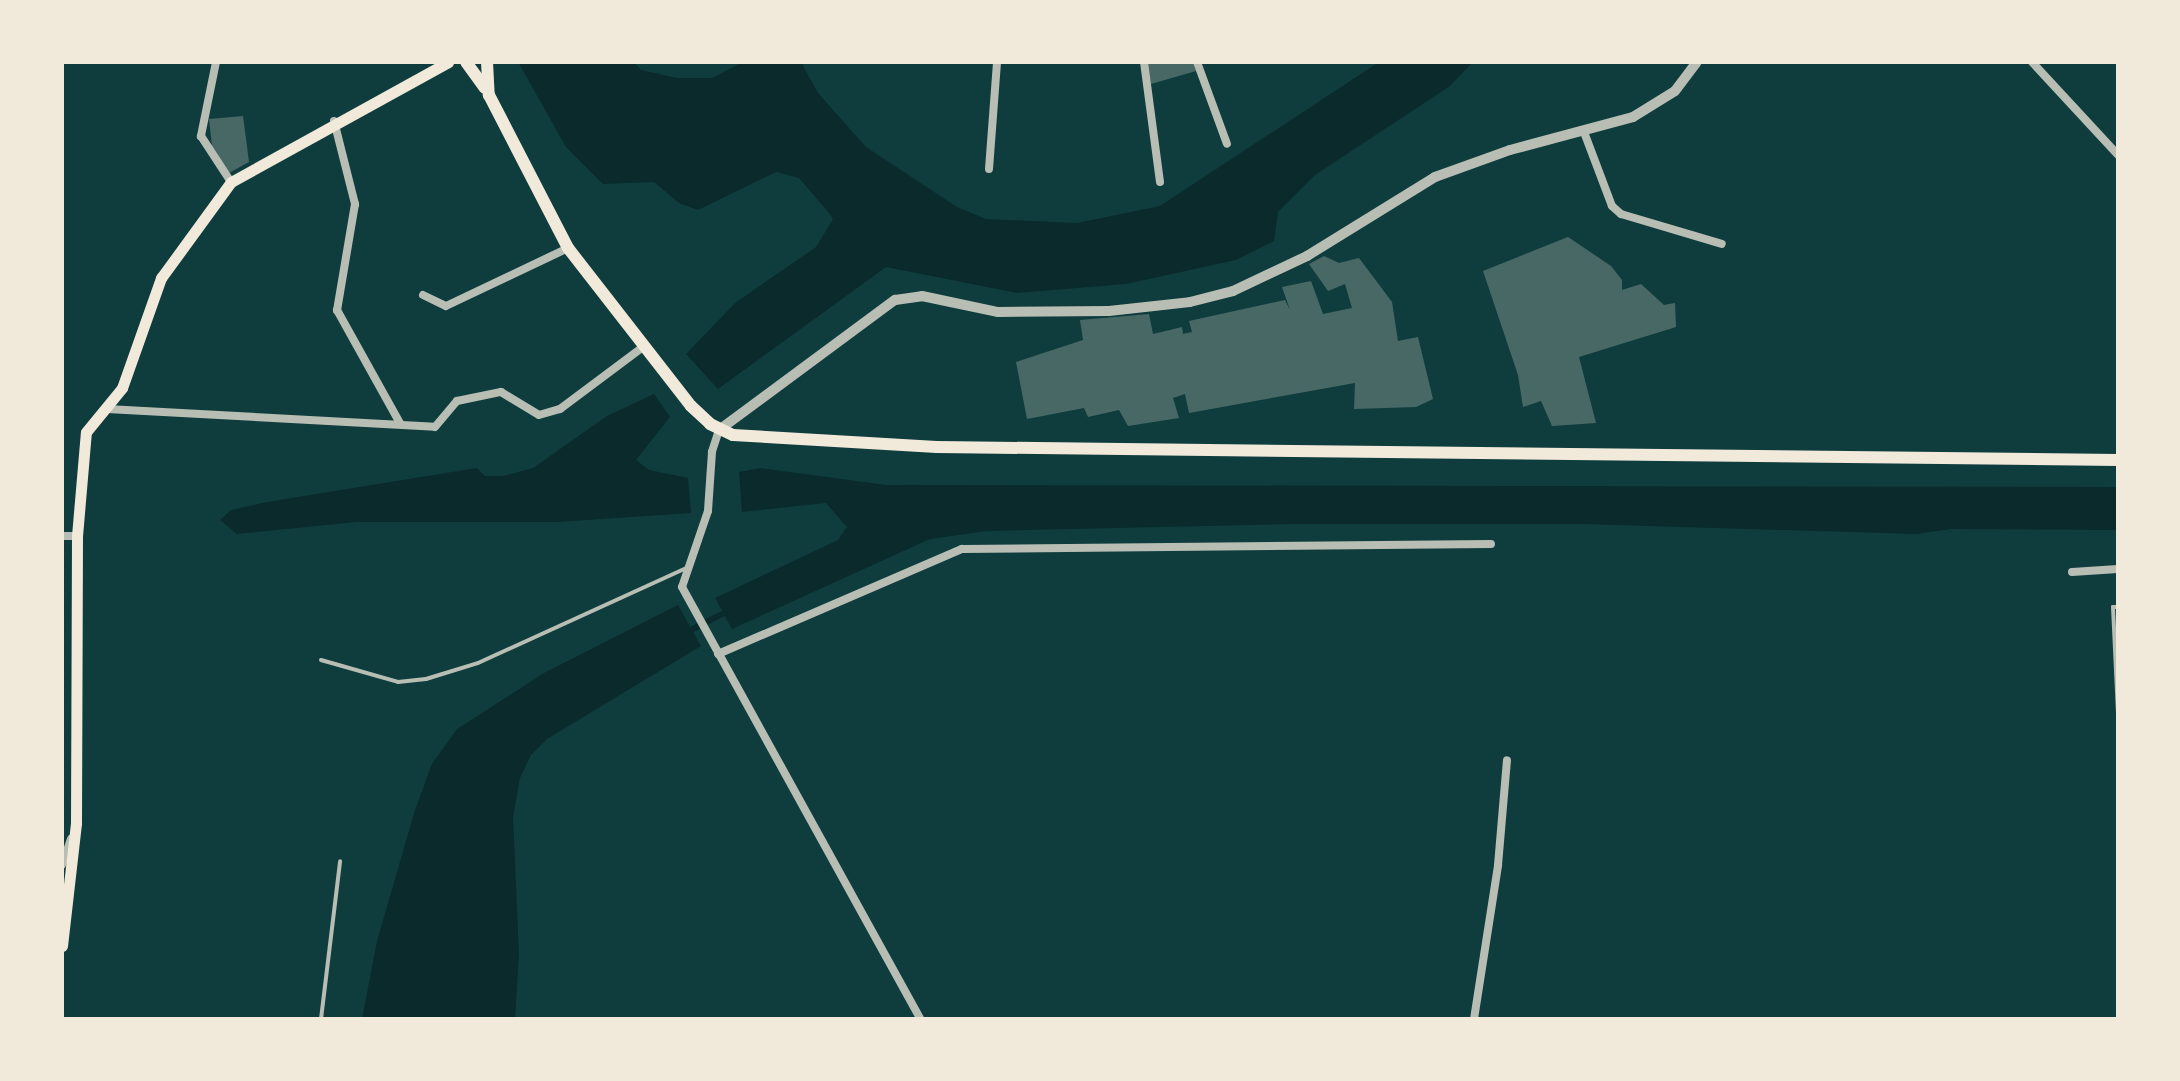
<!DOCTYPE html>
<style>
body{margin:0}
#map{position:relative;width:2180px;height:1081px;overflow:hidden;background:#0f3d3e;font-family:Helvetica,sans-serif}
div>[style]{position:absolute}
.water>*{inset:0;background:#0a2a2b}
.stream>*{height:6px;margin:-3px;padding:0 3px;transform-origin:3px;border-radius:3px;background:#0a2a2b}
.building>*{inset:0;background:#486865}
.service>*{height:4px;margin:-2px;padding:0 2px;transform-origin:2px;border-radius:2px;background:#b8beb3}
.minor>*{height:8px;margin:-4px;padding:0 4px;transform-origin:4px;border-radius:4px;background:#b8beb3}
.tertiary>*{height:10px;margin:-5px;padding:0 5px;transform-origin:5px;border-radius:5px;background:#b8beb3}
.secondary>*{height:11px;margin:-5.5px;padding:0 5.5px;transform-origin:5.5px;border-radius:5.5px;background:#f1e9da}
.primary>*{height:12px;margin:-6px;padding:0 6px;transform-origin:6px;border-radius:6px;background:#f1e9da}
span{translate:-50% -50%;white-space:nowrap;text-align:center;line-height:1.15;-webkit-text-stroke:7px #f1e9da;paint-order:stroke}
.frame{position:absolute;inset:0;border:64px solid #f1e9da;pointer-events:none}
</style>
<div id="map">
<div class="water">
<i style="clip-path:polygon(518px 62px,634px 62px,641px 70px,677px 78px,712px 78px,743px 62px,801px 62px,818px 93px,866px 147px,957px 207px,986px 219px,1077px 223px,1160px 206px,1379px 62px,1473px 62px,1450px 86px,1315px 175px,1278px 212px,1274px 241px,1236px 260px,1126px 284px,1017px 293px,886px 267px,718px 389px,686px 354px,735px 303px,816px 247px,833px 219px,829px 213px,799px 178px,776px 172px,698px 210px,679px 203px,654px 182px,603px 184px,566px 147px)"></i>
<i style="clip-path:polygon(654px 394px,670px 417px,636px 460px,649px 470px,688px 478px,691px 513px,557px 522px,356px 522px,237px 534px,220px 520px,231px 510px,267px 502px,477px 468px,485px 476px,503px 476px,533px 468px,607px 416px)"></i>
<i style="clip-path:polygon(761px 468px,886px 485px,2118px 487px,2118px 530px,1951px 529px,1916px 534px,1584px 524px,1291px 524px,987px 531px,930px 539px,732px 629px,715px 598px,838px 540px,847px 527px,826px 503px,742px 512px,739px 472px)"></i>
<i style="clip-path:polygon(678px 605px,701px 646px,547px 739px,531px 755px,520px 778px,513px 817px,519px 954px,515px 1019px,362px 1019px,377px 941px,415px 810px,432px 764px,457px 729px,544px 673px)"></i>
</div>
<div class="stream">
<i style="left:687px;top:632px;width:48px;rotate:-27.1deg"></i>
</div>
<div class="building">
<i style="clip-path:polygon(1147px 62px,1193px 62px,1196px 71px,1151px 84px)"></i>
<i style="clip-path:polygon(243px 116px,249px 162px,229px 173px,212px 146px,209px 119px)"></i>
<i style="clip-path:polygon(1568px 237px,1611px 266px,1622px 280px,1622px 290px,1641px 284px,1664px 305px,1675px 303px,1676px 327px,1579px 357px,1596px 423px,1552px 426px,1541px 401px,1523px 407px,1518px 375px,1483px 271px)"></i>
<i style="clip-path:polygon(1324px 256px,1339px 263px,1359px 258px,1392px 302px,1398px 341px,1418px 337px,1433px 399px,1416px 407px,1354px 409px,1355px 383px,1189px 413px,1185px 394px,1173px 398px,1179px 418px,1128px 426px,1119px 410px,1088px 417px,1084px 408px,1027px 419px,1016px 362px,1083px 340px,1080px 320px,1149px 314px,1153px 334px,1182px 327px,1183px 334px,1192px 332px,1189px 321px,1285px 300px,1290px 310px,1282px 287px,1311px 281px,1323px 314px,1352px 308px,1345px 284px,1328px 291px,1309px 264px)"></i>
</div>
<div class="service">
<i style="left:2118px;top:607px;width:5px;rotate:180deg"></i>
<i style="left:2113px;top:607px;width:106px;rotate:87.3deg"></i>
<i style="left:321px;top:660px;width:80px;rotate:15.9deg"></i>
<i style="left:398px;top:682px;width:28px;rotate:-6deg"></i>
<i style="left:426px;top:679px;width:54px;rotate:-17.1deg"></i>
<i style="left:478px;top:663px;width:229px;rotate:-24.5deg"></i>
<i style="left:321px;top:1019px;width:159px;rotate:-83.1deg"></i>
</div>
<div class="minor">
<i style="left:216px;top:62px;width:76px;rotate:101.5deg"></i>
<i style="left:201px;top:136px;width:55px;rotate:56.9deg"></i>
<i style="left:1144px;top:62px;width:121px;rotate:82.4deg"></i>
<i style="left:1197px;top:62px;width:87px;rotate:69.9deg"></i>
<i style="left:2032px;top:62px;width:127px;rotate:47.2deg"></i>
<i style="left:334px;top:121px;width:86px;rotate:75.8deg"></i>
<i style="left:355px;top:204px;width:108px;rotate:99.6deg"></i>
<i style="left:337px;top:310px;width:129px;rotate:60.9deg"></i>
<i style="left:1584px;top:132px;width:79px;rotate:69.3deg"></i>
<i style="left:1612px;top:206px;width:12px;rotate:42deg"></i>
<i style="left:1621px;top:214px;width:105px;rotate:16.5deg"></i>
<i style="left:989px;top:169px;width:107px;rotate:-85.7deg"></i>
<i style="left:423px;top:295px;width:25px;rotate:26deg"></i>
<i style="left:446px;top:306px;width:135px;rotate:-25.4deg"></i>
<i style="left:107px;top:409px;width:328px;rotate:3.1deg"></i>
<i style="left:435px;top:427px;width:34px;rotate:-50deg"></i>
<i style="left:457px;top:401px;width:45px;rotate:-11.6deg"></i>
<i style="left:501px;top:392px;width:44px;rotate:31.2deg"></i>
<i style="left:539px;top:415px;width:22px;rotate:-16deg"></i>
<i style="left:560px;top:409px;width:104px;rotate:-36.8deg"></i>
<i style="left:719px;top:430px;width:23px;rotate:108deg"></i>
<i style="left:712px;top:452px;width:59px;rotate:93.9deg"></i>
<i style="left:708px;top:511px;width:80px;rotate:108.9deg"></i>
<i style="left:682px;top:587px;width:493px;rotate:61.1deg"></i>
<i style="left:62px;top:536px;width:15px"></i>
<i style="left:2072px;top:572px;width:46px;rotate:-3.7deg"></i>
<i style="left:718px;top:654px;width:266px;rotate:-23.3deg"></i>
<i style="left:962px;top:549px;width:529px;rotate:-0.54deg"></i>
<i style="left:62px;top:865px;width:28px;rotate:-71deg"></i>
<i style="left:1474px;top:1019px;width:156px;rotate:-81.1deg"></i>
<i style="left:1498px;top:865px;width:105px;rotate:-85.1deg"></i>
</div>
<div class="tertiary">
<i style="left:719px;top:430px;width:219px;rotate:-36.5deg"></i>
<i style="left:895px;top:300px;width:27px;rotate:-8deg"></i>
<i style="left:922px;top:296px;width:78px;rotate:11.9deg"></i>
<i style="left:998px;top:312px;width:111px;rotate:-0.5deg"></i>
<i style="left:1109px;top:311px;width:81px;rotate:-6.3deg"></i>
<i style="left:1190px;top:302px;width:44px;rotate:-14.3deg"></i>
<i style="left:1233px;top:291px;width:82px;rotate:-25.3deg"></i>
<i style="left:1307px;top:256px;width:150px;rotate:-31.7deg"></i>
<i style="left:1435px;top:177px;width:80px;rotate:-19.8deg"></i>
<i style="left:1510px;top:150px;width:127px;rotate:-15deg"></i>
<i style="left:1633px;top:117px;width:49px;rotate:-31.8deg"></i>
<i style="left:1675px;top:91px;width:36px;rotate:-53deg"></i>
</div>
<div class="secondary">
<i style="left:62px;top:946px;width:124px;rotate:-83.5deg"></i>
<i style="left:76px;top:823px;width:287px;rotate:-89.8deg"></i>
<i style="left:77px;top:536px;width:104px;rotate:-85.1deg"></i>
<i style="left:86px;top:432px;width:57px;rotate:-50.7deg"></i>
<i style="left:122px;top:388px;width:117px;rotate:-70.5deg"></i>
<i style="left:161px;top:278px;width:119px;rotate:-53.9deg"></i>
<i style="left:231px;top:182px;width:248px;rotate:-28.9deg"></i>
</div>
<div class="primary">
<i style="left:466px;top:62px;width:32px;rotate:54deg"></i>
<i style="left:487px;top:62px;width:33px;rotate:87deg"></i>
<i style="left:489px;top:95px;width:172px;rotate:62.7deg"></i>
<i style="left:568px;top:248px;width:200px;rotate:52.1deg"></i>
<i style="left:691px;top:406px;width:26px;rotate:43deg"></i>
<i style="left:710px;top:424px;width:25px;rotate:26deg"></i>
<i style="left:733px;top:435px;width:204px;rotate:3.4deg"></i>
<i style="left:937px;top:447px;width:1181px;rotate:0.63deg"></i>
</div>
<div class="frame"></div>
</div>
